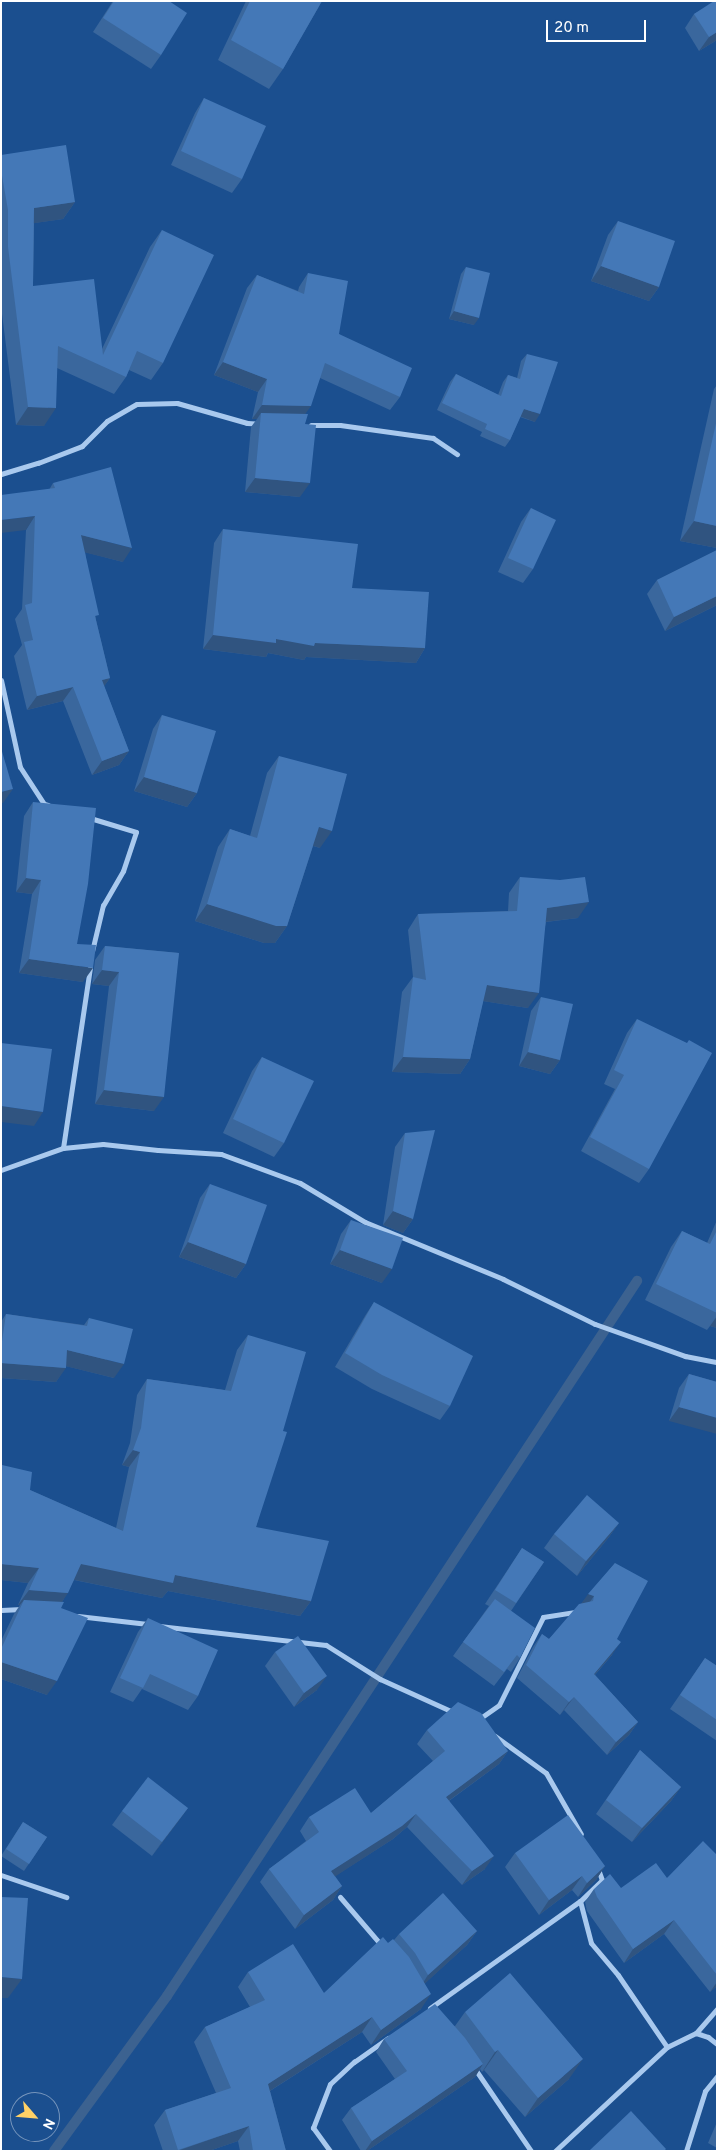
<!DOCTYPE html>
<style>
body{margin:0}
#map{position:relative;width:718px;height:2152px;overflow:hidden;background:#1b4f8f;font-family:Overpass,sans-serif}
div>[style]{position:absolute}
.stream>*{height:10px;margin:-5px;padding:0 5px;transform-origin:5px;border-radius:5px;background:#3c6290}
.minor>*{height:5px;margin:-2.5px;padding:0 2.5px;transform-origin:2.5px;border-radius:2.5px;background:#a9c9ee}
.wall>*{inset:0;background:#3a679d}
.shaded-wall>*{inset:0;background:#305480}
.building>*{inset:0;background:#4478b7}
span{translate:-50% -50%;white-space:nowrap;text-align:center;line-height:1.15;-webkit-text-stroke:4px #1b4f8f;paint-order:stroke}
.frame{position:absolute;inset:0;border:2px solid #fff;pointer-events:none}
.north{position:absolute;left:10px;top:2092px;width:50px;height:50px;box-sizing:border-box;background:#1b4f8f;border:1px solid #7695bc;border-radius:50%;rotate:117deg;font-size:14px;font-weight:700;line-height:20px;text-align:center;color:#fff}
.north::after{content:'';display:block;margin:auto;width:18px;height:22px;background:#ffd166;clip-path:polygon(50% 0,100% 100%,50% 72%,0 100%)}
.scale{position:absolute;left:546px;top:20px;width:100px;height:22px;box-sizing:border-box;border:2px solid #fff;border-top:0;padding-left:6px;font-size:15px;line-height:18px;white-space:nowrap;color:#fff;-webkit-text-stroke:4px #1b4f8f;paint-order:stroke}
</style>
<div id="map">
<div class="stream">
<i style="left:54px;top:2151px;width:192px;rotate:-53.9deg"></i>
<i style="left:167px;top:1996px;width:856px;rotate:-56.68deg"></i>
</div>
<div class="minor">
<i style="left:311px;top:425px;width:29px"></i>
<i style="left:340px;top:425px;width:94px;rotate:8deg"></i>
<i style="left:433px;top:438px;width:29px;rotate:34deg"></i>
<i style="left:1px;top:474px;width:39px;rotate:-17deg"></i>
<i style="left:38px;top:463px;width:47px;rotate:-21.1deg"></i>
<i style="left:82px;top:446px;width:35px;rotate:-45deg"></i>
<i style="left:107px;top:421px;width:34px;rotate:-30deg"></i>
<i style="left:137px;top:404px;width:40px;rotate:-1.4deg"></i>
<i style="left:177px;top:403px;width:73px;rotate:15.9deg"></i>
<i style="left:247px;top:423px;width:13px;rotate:4deg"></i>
<i style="left:1px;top:680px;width:89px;rotate:77.7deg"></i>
<i style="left:20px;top:767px;width:44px;rotate:57deg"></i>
<i style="left:44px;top:804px;width:4px;rotate:14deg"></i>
<i style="left:90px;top:818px;width:48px;rotate:16.9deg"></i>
<i style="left:136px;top:832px;width:41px;rotate:108.4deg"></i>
<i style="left:123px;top:871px;width:39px;rotate:120deg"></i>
<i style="left:103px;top:905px;width:47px;rotate:103.4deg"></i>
<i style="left:63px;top:1148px;width:183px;rotate:-81.5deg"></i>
<i style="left:1px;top:1170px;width:66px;rotate:-19.5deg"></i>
<i style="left:63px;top:1148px;width:40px;rotate:-5.7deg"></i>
<i style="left:103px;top:1144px;width:55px;rotate:6.2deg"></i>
<i style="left:158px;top:1150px;width:63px;rotate:3.6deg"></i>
<i style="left:221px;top:1154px;width:84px;rotate:20.2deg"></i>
<i style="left:300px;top:1183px;width:76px;rotate:31deg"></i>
<i style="left:365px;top:1222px;width:149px;rotate:22.4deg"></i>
<i style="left:503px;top:1279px;width:102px;rotate:26.1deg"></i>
<i style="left:595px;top:1324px;width:96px;rotate:19.6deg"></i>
<i style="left:685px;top:1356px;width:33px;rotate:11deg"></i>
<i style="left:1px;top:1610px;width:21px;rotate:-3deg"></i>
<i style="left:78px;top:1616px;width:70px;rotate:6.5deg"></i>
<i style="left:159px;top:1626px;width:168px;rotate:6.5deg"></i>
<i style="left:326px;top:1645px;width:64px;rotate:32.2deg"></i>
<i style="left:380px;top:1679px;width:80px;rotate:24.3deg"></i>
<i style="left:479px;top:1719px;width:24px;rotate:-35deg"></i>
<i style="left:499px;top:1705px;width:98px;rotate:-63.4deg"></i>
<i style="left:543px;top:1617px;width:36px;rotate:-9deg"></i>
<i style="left:495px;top:1736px;width:63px;rotate:36deg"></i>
<i style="left:546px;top:1773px;width:70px;rotate:60.2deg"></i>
<i style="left:598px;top:1869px;width:12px;rotate:70deg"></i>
<i style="left:602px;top:1880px;width:30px;rotate:136deg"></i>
<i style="left:580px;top:1901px;width:43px;rotate:75.3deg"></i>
<i style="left:591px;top:1943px;width:42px;rotate:49.8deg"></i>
<i style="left:618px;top:1975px;width:87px;rotate:55.8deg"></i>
<i style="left:1px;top:1875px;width:69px;rotate:18.7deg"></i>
<i style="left:340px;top:1897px;width:66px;rotate:49.3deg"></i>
<i style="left:430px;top:2008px;width:184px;rotate:-35.5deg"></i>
<i style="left:696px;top:2033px;width:32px;rotate:-49deg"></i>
<i style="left:475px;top:2069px;width:99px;rotate:55.7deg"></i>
<i style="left:330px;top:2151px;width:29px;rotate:-126deg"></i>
<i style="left:313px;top:2128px;width:47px;rotate:-68.9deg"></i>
<i style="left:330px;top:2084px;width:33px;rotate:-43deg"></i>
<i style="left:354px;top:2062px;width:42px;rotate:-35.2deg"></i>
<i style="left:555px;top:2151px;width:153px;rotate:-42.9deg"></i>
<i style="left:667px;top:2047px;width:32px;rotate:-26deg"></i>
<i style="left:696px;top:2033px;width:13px;rotate:18deg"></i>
<i style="left:708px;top:2037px;width:11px;rotate:38deg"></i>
<i style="left:686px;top:2151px;width:63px;rotate:-72.4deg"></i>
<i style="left:705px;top:2091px;width:19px;rotate:-51deg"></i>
</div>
<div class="wall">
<i style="clip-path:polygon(113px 1px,169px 1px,161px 55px,151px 69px,93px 32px)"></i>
<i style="clip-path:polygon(246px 1px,322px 1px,283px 69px,269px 89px,218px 60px)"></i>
<i style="clip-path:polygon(717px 1px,717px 40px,699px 51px,685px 28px,694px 14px)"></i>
<i style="clip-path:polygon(204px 98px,242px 179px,232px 193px,171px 165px,195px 113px)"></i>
<i style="clip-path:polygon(1px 155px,75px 202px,63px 219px,34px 223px,33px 286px,102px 349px,150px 247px,162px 230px,163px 363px,151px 380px,129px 370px,126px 377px,114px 394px,57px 368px,44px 426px,16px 425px,1px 306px)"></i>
<i style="clip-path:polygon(618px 221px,659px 287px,649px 301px,591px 281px,608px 235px)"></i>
<i style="clip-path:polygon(466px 267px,474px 325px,449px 319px,461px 274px)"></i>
<i style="clip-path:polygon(308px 273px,339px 334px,400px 397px,390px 410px,320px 378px,305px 414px,305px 424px,300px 497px,245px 492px,251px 427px,257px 419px,252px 419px,258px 392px,214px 375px,247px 288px,257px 275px,298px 291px,299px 287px)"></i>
<i style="clip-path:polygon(527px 354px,535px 422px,520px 417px,510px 440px,505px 447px,480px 436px,482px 432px,437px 410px,450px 382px,456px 374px,498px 395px,503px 382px,508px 375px,517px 378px,521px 361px)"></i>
<i style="clip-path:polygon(717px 385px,717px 548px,680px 541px,714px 389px)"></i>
<i style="clip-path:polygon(53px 483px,123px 562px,85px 552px,96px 620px,110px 678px,104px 686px,129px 751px,119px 765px,92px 775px,63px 701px,27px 710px,14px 656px,22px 645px,15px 619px,22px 609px,26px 530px)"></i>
<i style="clip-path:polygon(531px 508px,533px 569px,523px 583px,498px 572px,521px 522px)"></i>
<i style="clip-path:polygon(223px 529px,352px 588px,425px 648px,416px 663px,306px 657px,304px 660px,268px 653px,266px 657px,203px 649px,214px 543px)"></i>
<i style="clip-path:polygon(717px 550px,717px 605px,665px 631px,647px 594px,657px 580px)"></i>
<i style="clip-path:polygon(162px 715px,197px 793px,187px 807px,134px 791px,153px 729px)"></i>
<i style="clip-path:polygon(279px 756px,320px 848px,313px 846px,287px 926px,275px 943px,264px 943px,195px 921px,218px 847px,230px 829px,250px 836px,267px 773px)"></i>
<i style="clip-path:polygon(33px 802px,77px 944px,83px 982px,19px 973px,32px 894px,16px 892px,24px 816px)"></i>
<i style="clip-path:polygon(520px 877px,578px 918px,546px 922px,528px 1008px,483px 1001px,470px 1059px,460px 1074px,392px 1072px,402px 992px,413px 977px,408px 930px,418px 914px,508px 911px,509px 893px)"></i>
<i style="clip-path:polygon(105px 946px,179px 953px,154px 1111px,95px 1104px,109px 986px,92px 984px,95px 960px)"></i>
<i style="clip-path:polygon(541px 997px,560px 1060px,550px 1074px,519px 1066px,531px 1011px)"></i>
<i style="clip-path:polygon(637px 1019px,649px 1169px,639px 1183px,581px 1151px,615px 1089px,604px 1084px,627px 1033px)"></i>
<i style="clip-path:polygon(262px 1057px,284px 1143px,274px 1157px,223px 1133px,252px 1071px)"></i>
<i style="clip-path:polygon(405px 1133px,413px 1219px,403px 1233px,383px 1225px,395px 1147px)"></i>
<i style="clip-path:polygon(210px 1184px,246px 1264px,236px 1278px,179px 1257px,200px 1198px)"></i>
<i style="clip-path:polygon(351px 1220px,382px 1283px,330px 1264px,341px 1234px)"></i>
<i style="clip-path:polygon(717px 1220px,717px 1328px,710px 1326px,707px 1330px,645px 1300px,671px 1247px,682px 1231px,707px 1243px)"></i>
<i style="clip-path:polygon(374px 1302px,450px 1406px,440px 1420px,372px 1389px,335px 1367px,365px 1316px)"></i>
<i style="clip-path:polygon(6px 1314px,84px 1325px,89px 1318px,114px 1378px,66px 1366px,56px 1382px,1px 1378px,1px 1322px)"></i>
<i style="clip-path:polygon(248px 1335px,283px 1431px,256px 1527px,311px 1601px,300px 1616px,168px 1591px,162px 1598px,74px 1580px,62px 1602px,47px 1695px,1px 1679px,1px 1641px,14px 1614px,20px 1605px,18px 1605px,28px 1583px,1px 1580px,2px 1465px,30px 1490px,116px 1528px,129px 1467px,122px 1465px,130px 1443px,137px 1395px,147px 1379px,225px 1390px,237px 1350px)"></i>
<i style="clip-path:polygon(689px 1374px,717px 1382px,669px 1421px,679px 1388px)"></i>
<i style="clip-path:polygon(619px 1523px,609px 1537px,577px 1576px,544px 1548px,554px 1534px)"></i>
<i style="clip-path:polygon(522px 1548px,544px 1562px,511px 1611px,520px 1658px,511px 1672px,507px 1669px,494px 1686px,453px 1656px,489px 1606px,485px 1604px)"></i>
<i style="clip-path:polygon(615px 1563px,617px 1639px,612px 1655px,595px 1675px,638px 1722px,629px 1735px,607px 1755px,564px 1710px,560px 1715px,517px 1678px,533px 1647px,542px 1634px,549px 1639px,581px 1604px)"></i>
<i style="clip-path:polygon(148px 1618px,198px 1696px,188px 1710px,142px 1689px,133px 1702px,110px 1692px,138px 1632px)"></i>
<i style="clip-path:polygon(275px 1652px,317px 1690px,294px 1707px,265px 1666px)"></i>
<i style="clip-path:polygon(705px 1658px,717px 1666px,717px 1741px,670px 1709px)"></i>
<i style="clip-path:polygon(427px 1730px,508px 1751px,499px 1764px,449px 1801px,485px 1869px,462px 1885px,407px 1827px,393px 1839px,335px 1876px,342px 1886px,333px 1900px,295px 1929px,260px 1882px,269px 1869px,306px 1841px,300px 1831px,309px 1817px,371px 1813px,433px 1761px,417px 1744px)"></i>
<i style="clip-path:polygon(640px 1750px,681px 1787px,671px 1801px,632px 1842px,596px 1814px)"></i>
<i style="clip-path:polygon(188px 1808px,152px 1856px,112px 1825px,122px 1811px)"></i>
<i style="clip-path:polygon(23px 1822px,47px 1837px,24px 1871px,1px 1856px)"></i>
<i style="clip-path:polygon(515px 1853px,605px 1866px,596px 1880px,578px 1897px,572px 1890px,539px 1915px,505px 1867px)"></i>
<i style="clip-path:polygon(717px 1855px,717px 1986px,710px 1992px,664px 1934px,624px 1963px,587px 1911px,585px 1902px,594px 1889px,621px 1888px,667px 1878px)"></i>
<i style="clip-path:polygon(477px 1931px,467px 1945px,425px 1983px,421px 2009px,371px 2045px,362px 2032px,270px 2091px,286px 2151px,240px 2151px,238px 2141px,209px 2151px,163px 2151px,154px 2125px,165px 2110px,216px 2093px,194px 2042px,205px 2027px,250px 2007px,238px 1987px,248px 1972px,324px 1993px,388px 1943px,394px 1940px,399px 1934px)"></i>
<i style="clip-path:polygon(465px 2012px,569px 2079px,525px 2117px,484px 2070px,482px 2072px,480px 2069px,475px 2077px,367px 2151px,361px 2151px,342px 2120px,351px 2108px,395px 2079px,376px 2052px,384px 2039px,455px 2026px)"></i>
<i style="clip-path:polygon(717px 2122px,717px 2148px,708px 2143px)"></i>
</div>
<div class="shaded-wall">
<i style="clip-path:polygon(717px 32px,717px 40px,699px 51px,709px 37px)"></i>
<i style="clip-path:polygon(75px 202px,63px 219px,22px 225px,34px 208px)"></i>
<i style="clip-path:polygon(601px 266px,659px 287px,649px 301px,591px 281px)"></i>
<i style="clip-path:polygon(454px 311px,479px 318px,474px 325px,449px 319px)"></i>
<i style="clip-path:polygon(223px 362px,267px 379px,258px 392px,214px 375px)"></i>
<i style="clip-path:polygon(262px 405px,311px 406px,301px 420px,261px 413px,257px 419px,252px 419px)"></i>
<i style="clip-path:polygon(28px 407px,56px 408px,44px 426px,16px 425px)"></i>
<i style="clip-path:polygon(524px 409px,540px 414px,535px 422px,519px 416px)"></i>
<i style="clip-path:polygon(255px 478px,310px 483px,300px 497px,245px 492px)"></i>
<i style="clip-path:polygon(35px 516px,26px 530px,1px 533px,1px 520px)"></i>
<i style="clip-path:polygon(694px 521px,717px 526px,717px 548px,680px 541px)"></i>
<i style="clip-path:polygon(81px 535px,132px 548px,123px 562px,71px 549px)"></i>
<i style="clip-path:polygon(717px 596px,717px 605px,665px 631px,674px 617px)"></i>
<i style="clip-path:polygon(213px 635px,276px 639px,315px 643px,425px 648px,416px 663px,306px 657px,304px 660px,268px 653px,266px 657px,203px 649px)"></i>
<i style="clip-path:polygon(110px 678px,100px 692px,102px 680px)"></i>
<i style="clip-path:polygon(73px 687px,63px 701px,27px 710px,37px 696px)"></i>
<i style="clip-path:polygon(129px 751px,119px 765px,92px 775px,102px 761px)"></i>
<i style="clip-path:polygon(144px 777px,197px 793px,187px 807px,134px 791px)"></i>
<i style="clip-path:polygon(13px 789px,3px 803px,1px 803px,1px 792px)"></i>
<i style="clip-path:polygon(319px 827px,332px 831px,320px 848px,307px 844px)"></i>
<i style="clip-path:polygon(26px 878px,41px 880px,32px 894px,16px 892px)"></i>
<i style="clip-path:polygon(589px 902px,578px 918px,536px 923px,547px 908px)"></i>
<i style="clip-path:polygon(207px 904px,287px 926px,275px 943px,264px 943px,195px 921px)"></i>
<i style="clip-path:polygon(29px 959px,93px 968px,83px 982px,19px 973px)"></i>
<i style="clip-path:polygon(102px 970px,119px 972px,109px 986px,92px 984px)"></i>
<i style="clip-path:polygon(487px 985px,539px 993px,528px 1008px,476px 1000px)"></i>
<i style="clip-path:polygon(528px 1052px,560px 1060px,550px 1074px,519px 1066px)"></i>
<i style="clip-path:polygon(403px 1057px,470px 1059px,460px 1074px,392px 1072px)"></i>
<i style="clip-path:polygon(104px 1090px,164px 1097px,154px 1111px,95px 1104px)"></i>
<i style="clip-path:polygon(1px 1106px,43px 1112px,34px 1126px,1px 1122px)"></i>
<i style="clip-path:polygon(393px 1211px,413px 1219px,403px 1233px,383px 1225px)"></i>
<i style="clip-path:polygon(188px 1242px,246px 1264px,236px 1278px,179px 1257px)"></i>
<i style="clip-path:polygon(340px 1250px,392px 1269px,382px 1283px,330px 1264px)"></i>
<i style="clip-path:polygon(717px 1316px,717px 1328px,710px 1326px)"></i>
<i style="clip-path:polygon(67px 1350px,124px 1364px,114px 1378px,57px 1364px)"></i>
<i style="clip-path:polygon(1px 1363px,66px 1368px,56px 1382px,1px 1378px)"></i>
<i style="clip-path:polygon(679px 1407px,717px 1418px,717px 1434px,669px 1421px)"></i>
<i style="clip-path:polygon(133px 1450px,140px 1452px,129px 1467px,122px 1465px)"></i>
<i style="clip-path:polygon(619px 1523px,609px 1537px,577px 1576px,586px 1561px)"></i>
<i style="clip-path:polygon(1px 1564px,39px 1568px,28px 1583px,1px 1580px)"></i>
<i style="clip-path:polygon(81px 1564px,175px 1575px,311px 1601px,300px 1616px,168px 1591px,162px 1598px,70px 1579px)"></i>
<i style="clip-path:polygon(29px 1590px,68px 1593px,58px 1608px,24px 1600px,20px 1605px,18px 1605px)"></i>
<i style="clip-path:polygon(588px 1594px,594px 1596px,585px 1609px,579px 1607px)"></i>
<i style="clip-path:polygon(621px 1642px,612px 1655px,584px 1687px,594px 1674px)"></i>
<i style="clip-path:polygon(1px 1662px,57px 1681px,47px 1695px,1px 1679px)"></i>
<i style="clip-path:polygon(327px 1676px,317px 1690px,294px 1707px,304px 1693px)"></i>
<i style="clip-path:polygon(574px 1697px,564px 1710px,560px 1715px,569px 1702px)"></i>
<i style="clip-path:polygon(638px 1722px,629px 1735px,607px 1755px,616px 1742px)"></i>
<i style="clip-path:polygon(508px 1751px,499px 1764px,436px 1810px,446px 1797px)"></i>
<i style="clip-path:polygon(681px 1787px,671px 1801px,632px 1842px,642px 1828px)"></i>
<i style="clip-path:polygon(188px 1808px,178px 1822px,152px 1856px,162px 1842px)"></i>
<i style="clip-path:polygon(416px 1814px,407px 1827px,393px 1839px,322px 1885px,331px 1871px)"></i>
<i style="clip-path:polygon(494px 1856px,485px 1869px,462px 1885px,472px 1871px)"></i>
<i style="clip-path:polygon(605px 1866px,596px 1880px,578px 1897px,587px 1883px)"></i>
<i style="clip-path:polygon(582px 1876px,572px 1890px,539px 1915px,549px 1900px)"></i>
<i style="clip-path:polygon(342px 1886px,333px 1900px,295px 1929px,304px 1915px)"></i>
<i style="clip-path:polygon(674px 1920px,664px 1934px,624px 1963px,633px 1949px)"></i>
<i style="clip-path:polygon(477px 1931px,467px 1945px,419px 1989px,428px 1975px)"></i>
<i style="clip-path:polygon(1px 1977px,22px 1979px,8px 1998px,1px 1998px)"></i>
<i style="clip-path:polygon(717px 1982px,717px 1986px,710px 1992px)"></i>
<i style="clip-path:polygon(431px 1994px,421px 2009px,371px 2045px,381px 2030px)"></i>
<i style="clip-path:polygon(372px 2017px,362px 2032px,257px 2099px,268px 2084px)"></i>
<i style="clip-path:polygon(498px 2050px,484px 2070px,482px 2072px,495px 2052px)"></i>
<i style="clip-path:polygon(583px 2059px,569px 2079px,525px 2117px,538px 2098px)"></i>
<i style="clip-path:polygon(483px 2064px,475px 2077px,367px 2151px,365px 2151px,372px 2141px)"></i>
<i style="clip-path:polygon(249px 2126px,238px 2141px,209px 2151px,177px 2151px)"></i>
</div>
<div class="building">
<i style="clip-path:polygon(114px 1px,169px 1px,187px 13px,161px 55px,103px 18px)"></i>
<i style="clip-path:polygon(250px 1px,322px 1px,283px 69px,231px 40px)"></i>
<i style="clip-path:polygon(714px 1px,717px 1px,717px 32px,709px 37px,694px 14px)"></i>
<i style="clip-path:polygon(204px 98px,266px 126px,242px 179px,181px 151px)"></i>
<i style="clip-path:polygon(66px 145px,75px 202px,34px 208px,33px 286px,94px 279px,103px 355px,162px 230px,214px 255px,163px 363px,137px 351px,126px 377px,58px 346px,56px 408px,28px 407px,8px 247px,8px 210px,1px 170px,1px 155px)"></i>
<i style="clip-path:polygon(618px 221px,675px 241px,659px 287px,601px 266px)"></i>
<i style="clip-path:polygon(466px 267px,490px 273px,479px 318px,454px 311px)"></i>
<i style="clip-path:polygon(308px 273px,348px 281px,339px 334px,412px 368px,400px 397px,325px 363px,311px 406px,262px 405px,267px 379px,223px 362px,257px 275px,304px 294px)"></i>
<i style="clip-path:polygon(527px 354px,558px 362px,540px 414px,524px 409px,510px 440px,485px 429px,487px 424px,442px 403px,456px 374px,501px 396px,508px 375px,520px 379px)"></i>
<i style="clip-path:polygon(261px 413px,308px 414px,305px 424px,316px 425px,310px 483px,255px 478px)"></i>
<i style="clip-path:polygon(717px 419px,717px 526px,694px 521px)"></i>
<i style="clip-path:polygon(111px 467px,132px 548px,81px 535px,99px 615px,95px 616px,110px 678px,102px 680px,129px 751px,102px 761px,73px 687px,37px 696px,24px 642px,33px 640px,25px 605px,32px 603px,35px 516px,1px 520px,1px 495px,55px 488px,53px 483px)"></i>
<i style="clip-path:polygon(531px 508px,556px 520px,533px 569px,508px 558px)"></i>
<i style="clip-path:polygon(223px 529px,358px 544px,352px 588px,429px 592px,425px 648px,315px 643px,314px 646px,276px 639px,276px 643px,213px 635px)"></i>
<i style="clip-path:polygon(717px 550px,717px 596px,674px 617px,657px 580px)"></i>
<i style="clip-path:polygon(162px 715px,216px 731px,197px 793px,144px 777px)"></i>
<i style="clip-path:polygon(1px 748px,13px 789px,1px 792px)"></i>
<i style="clip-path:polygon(279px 756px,347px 774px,332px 831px,319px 827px,287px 926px,276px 926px,207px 904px,230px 829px,257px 838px)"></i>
<i style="clip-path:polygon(33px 802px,96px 808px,88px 884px,77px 944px,96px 945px,93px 968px,29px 959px,41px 880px,26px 878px)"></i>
<i style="clip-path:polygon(520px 877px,560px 880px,585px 877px,589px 902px,547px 908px,539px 993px,487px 985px,470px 1059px,403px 1057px,413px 977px,426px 980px,418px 914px,517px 911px)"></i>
<i style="clip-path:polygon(105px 946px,179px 953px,164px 1097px,104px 1090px,119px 972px,102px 970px)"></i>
<i style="clip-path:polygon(541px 997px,573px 1004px,560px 1060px,528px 1052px)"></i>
<i style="clip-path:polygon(637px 1019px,687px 1043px,689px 1040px,712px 1053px,649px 1169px,590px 1137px,624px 1075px,614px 1070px)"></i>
<i style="clip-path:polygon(1px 1043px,52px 1049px,43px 1112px,1px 1106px)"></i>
<i style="clip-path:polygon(262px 1057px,314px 1081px,284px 1143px,233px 1119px)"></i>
<i style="clip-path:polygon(435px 1130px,413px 1219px,393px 1211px,405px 1133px)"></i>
<i style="clip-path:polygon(210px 1184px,267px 1205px,246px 1264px,188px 1242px)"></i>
<i style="clip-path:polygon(351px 1220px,403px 1238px,392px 1269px,340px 1250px)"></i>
<i style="clip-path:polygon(717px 1230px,717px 1313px,656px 1284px,682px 1231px,710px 1244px)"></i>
<i style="clip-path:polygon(374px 1302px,473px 1356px,450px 1406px,382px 1375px,345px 1353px)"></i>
<i style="clip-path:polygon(6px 1314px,87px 1326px,89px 1318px,133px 1329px,124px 1364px,67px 1350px,66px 1368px,1px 1363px,1px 1348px)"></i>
<i style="clip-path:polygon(248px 1335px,306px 1352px,283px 1431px,287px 1432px,256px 1527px,329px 1541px,311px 1601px,175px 1575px,173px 1583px,81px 1564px,68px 1593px,29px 1590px,39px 1568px,1px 1564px,2px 1465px,32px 1472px,30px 1490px,123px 1531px,140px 1452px,133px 1450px,141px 1428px,147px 1379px,231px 1391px)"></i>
<i style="clip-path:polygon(689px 1374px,717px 1382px,717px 1418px,679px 1407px)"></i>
<i style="clip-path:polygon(587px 1495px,619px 1523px,586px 1561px,554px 1534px)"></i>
<i style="clip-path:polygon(522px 1548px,544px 1562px,516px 1603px,495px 1590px)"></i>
<i style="clip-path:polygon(615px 1563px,648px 1581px,617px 1639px,621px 1642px,594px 1674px,638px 1722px,616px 1742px,574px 1697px,569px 1702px,526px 1665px,542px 1634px,549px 1639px,579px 1604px,593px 1601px,594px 1596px,588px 1594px)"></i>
<i style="clip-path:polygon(495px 1599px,535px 1628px,520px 1658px,517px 1655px,504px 1672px,463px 1642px)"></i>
<i style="clip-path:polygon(24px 1600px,64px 1602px,61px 1608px,88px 1618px,57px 1681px,1px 1662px,1px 1649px)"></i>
<i style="clip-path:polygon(148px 1618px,218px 1650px,198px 1696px,150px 1674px,143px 1688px,120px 1678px)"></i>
<i style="clip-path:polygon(298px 1636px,327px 1676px,304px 1693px,275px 1652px)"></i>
<i style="clip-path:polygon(705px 1658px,717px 1666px,717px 1720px,680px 1695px)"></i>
<i style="clip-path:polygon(458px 1702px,481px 1713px,508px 1751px,446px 1797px,494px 1856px,472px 1871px,416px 1814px,402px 1826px,331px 1871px,342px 1886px,304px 1915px,269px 1869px,319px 1832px,309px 1817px,355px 1788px,371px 1813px,445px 1751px,427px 1730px)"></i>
<i style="clip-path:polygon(640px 1750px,681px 1787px,642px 1828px,606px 1800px)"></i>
<i style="clip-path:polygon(148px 1777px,188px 1808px,162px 1842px,122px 1811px)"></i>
<i style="clip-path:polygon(568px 1815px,605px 1866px,587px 1883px,582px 1876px,549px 1900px,515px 1853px)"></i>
<i style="clip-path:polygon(23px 1822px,47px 1837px,29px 1864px,6px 1849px)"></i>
<i style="clip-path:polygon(703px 1841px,717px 1855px,717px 1975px,674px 1920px,633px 1949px,597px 1897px,594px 1889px,610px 1874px,621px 1888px,656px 1863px,667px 1878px)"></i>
<i style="clip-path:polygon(443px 1893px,477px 1931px,428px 1975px,415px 1953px,399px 1934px)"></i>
<i style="clip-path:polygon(1px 1897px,28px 1898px,22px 1979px,1px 1977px)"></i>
<i style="clip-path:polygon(383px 1937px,388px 1943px,393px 1939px,409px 1957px,431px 1994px,381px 2030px,372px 2017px,268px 2084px,286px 2151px,253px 2151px,249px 2126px,178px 2150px,165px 2110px,231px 2088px,205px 2027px,265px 2000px,248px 1972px,293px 1944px,324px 1993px)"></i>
<i style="clip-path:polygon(510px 1973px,583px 2059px,538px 2098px,498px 2050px,495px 2052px,465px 2012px)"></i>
<i style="clip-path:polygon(435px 2004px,465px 2038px,483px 2064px,372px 2141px,351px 2108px,407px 2071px,384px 2039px)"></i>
<i style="clip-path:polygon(631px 2111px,666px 2149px,664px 2151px,591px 2151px,590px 2150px)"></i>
</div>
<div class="frame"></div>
<div class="north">N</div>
<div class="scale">20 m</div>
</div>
